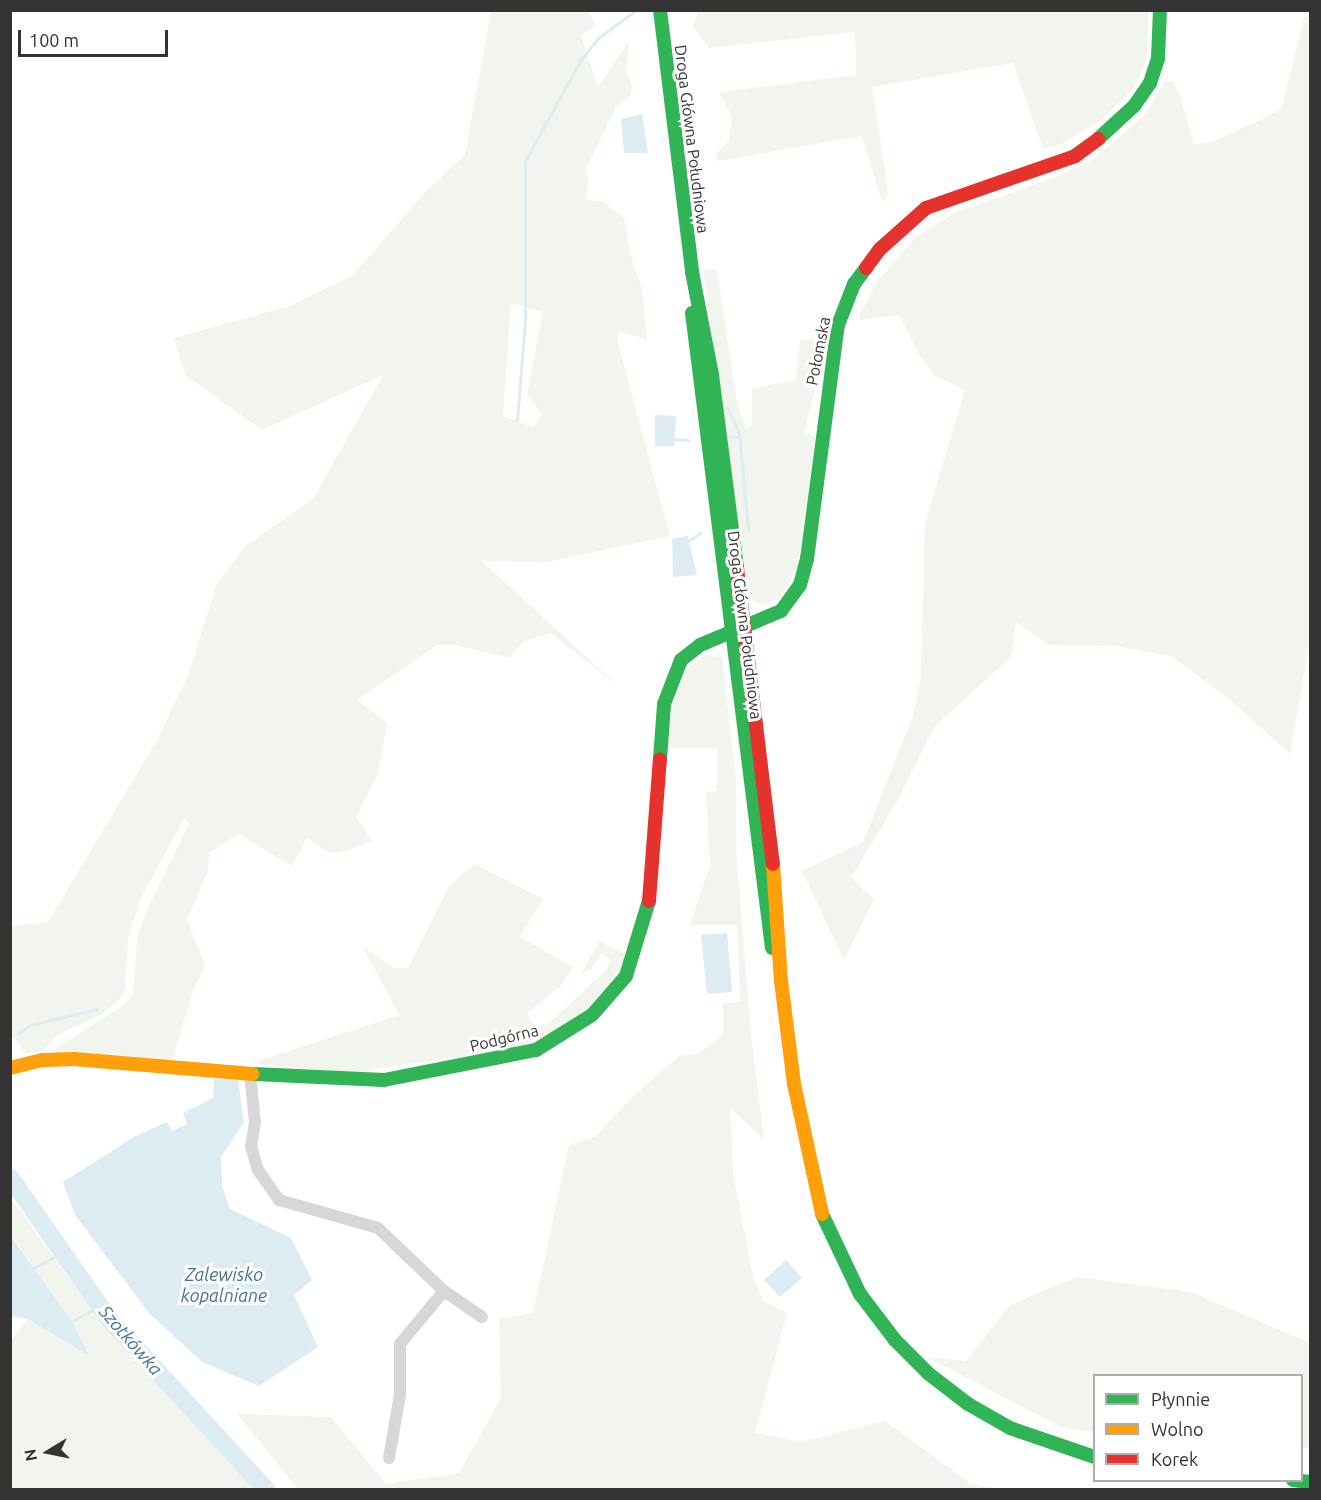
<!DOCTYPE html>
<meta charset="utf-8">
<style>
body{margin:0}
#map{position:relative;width:1321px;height:1500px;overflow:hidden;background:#fff;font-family:Ubuntu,sans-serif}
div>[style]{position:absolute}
.green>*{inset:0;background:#f1f5ed}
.water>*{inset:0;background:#ddebf3}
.stream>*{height:3px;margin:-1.5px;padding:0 1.5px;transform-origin:1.5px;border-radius:1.5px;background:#ddebf3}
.river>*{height:18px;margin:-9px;padding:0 9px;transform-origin:9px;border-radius:9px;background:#ddebf3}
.street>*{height:12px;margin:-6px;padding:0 6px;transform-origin:6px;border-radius:6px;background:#d7d7d7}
.fast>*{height:14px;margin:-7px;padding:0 7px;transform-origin:7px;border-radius:7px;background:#30b455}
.slow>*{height:14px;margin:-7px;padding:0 7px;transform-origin:7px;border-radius:7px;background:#ff9f0a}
.jam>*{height:14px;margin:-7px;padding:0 7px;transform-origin:7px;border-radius:7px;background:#e5322d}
span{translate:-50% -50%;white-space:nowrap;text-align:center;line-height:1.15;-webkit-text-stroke:6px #fff;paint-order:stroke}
.street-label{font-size:16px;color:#333}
.water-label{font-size:18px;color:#3f7597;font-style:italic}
.frame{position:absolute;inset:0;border:12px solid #333;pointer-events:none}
.legend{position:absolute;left:1093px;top:1374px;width:210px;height:108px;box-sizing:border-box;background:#fff;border:2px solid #adadad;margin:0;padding:8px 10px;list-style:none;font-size:18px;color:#333}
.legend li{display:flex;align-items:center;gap:12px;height:30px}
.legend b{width:30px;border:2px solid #adadad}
.north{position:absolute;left:18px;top:1422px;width:60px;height:60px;-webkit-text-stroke:4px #fff;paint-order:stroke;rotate:260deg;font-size:16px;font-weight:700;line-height:24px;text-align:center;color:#333}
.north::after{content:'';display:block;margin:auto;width:21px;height:27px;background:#333;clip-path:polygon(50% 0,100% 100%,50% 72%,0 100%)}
.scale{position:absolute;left:18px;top:30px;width:150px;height:27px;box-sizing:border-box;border:3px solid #333;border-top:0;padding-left:8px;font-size:18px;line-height:21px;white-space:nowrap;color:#333;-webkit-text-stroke:4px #fff;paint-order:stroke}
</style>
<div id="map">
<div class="green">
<i style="clip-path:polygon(evenodd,491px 11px,589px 11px,595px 25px,581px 36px,598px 87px,629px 41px,626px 73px,633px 87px,630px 96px,616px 107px,585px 171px,589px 178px,585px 200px,602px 201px,624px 218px,631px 256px,642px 289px,647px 340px,619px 331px,618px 343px,670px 536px,547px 562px,482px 561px,619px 687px,551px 633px,523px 642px,509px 658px,455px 645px,437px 645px,357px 700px,387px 723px,378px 774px,356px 817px,372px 841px,339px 853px,328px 852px,307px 838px,292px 866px,239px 834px,209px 853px,208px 871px,187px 919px,205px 965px,191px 997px,172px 1061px,54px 1055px,53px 1050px,123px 1006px,133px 994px,137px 938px,150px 903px,189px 824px,184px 818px,140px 900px,128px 939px,125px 990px,118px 1001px,102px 1014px,56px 1036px,42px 1052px,25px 1053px,11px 1034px,11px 926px,48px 922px,156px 742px,188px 676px,217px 583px,246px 546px,313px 499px,383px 375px,262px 430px,185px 375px,174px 338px,289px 306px,352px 276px,429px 188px,465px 155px,491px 11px,511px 303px,543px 312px,527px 394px,542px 414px,533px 427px,503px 416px,511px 303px)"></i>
<i style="clip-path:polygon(698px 11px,1148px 10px,1149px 18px,1146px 59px,1135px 87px,1101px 120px,1060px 145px,1043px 149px,1013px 63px,872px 87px,885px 169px,888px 195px,882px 202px,862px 136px,718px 161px,716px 153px,729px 141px,732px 117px,719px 92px,856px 75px,855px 32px,709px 48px,693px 27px)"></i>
<i style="clip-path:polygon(1310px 15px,1310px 640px,1290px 754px,1229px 699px,1171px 656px,1116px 646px,1049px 645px,1016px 622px,1011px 657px,934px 727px,896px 803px,851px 878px,874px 899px,844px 960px,802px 871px,863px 842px,913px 716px,921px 677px,925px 523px,965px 390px,934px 375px,918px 353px,899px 315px,860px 320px,860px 314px,879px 279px,918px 235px,957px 212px,1053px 178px,1095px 158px,1144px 116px,1165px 81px,1173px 82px,1181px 98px,1194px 144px,1210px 143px,1281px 110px,1304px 18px)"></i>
<i style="clip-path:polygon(703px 269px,717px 270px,737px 403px,746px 429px,752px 425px,752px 388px,796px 380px,800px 340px,825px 341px,821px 364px,809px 367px,810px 375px,818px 379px,804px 433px,815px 436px,797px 570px,779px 599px,761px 605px,748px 597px)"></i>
<i style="clip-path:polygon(705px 655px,722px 657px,736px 781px,736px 848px,751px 1035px,764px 1140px,730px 1108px,733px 1173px,753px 1275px,763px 1301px,787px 1313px,755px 1433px,801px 1442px,885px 1421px,970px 1483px,998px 1489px,298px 1489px,237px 1414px,331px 1417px,386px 1484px,459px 1473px,501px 1398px,499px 1319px,533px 1313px,569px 1145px,595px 1137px,632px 1097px,679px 1056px,698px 1054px,723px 1035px,723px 1003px,740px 1002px,737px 925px,690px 925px,710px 865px,706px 792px,717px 791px,717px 748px,667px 748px,672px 707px,686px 670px)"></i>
<i style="clip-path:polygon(475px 864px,543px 899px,520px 937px,573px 967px,561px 986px,527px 1013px,534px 1025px,546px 1026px,605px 971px,611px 960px,602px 953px,591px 969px,582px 973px,599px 941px,628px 955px,610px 983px,579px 1016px,550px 1037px,505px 1050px,349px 1073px,252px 1063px,399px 1015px,363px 947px,394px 968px,408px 968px,449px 886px)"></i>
<i style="clip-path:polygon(10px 1197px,80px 1294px,188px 1417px,260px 1489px,11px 1489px,11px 1340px,28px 1319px,90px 1355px,72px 1321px,11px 1235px)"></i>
<i style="clip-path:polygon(1077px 1277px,1191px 1292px,1310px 1343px,1310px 1448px,1302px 1448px,1302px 1376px,1094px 1376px,1094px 1432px,1063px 1428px,927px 1357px,966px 1361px,1010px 1305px)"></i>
</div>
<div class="water">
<i style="clip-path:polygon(642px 114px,648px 153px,624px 153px,621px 119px)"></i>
<i style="clip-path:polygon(655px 415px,676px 416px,674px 446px,655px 446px)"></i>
<i style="clip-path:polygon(688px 536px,697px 575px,673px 577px,672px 539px)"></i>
<i style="clip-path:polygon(727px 933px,732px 992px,707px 994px,701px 935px)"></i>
<i style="clip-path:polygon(214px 1079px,238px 1080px,244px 1122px,221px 1157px,222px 1186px,230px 1209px,291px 1238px,312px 1280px,294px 1295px,318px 1347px,259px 1386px,202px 1362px,149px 1313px,75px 1215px,63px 1182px,134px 1137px,167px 1122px,172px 1131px,187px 1124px,183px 1113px,213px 1098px)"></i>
<i style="clip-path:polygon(10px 1235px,72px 1321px,90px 1356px,28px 1319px,11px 1316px)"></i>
<i style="clip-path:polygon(786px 1260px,802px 1278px,780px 1297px,764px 1280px)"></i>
</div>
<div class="stream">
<i style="left:728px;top:408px;width:28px;rotate:67deg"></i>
<i style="left:739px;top:434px;width:96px;rotate:84.6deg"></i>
<i style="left:517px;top:420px;width:99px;rotate:-85.4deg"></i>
<i style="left:525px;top:321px;width:160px;rotate:-90deg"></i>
<i style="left:525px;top:161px;width:114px;rotate:-61.2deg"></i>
<i style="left:580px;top:61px;width:29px;rotate:-52deg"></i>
<i style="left:598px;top:38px;width:47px;rotate:-36.4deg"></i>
<i style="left:729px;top:437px;width:10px"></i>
<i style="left:673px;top:439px;width:15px;rotate:4deg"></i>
<i style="left:690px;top:540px;width:12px;rotate:-35deg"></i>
<i style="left:18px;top:1034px;width:15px;rotate:-37deg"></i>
<i style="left:30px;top:1025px;width:69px;rotate:-13.4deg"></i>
<i style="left:32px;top:1269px;width:35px;rotate:-29deg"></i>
<i style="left:72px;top:1321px;width:32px;rotate:-28deg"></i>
</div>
<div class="river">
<i style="left:10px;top:1177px;width:173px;rotate:55.1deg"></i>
<i style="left:109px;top:1319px;width:233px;rotate:47.3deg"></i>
</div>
<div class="street">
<i style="left:250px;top:1074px;width:48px;rotate:84.1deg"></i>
<i style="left:255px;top:1122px;width:24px;rotate:99deg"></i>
<i style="left:251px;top:1146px;width:25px;rotate:74deg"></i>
<i style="left:258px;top:1170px;width:37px;rotate:55deg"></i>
<i style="left:279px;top:1200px;width:103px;rotate:15.8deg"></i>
<i style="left:378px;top:1228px;width:91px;rotate:43.7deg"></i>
<i style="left:444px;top:1291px;width:46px;rotate:34.4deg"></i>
<i style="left:389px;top:1458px;width:65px;rotate:-80.2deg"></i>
<i style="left:400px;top:1394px;width:50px;rotate:-90deg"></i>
<i style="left:400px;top:1344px;width:69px;rotate:-50.3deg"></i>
</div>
<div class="fast">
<i style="left:660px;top:10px;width:264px;rotate:83deg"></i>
<i style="left:692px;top:272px;width:105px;rotate:79deg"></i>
<i style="left:712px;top:375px;width:195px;rotate:82.6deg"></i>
<i style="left:1098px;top:139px;width:49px;rotate:-42.5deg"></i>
<i style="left:1134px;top:106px;width:28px;rotate:-55deg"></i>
<i style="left:1150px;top:83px;width:25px;rotate:-72deg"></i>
<i style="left:1158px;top:59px;width:49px;rotate:-87.7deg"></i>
<i style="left:692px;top:313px;width:640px;rotate:82.82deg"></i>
<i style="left:660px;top:759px;width:55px;rotate:-85.8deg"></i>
<i style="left:664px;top:704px;width:47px;rotate:-68.9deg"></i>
<i style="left:681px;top:660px;width:24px;rotate:-38deg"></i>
<i style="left:700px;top:645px;width:88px;rotate:-22.8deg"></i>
<i style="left:781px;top:611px;width:32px;rotate:-54deg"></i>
<i style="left:800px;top:585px;width:27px;rotate:-75deg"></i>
<i style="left:807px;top:559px;width:236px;rotate:-82.5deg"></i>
<i style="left:838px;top:325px;width:44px;rotate:-68.7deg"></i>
<i style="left:854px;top:284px;width:20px;rotate:-53deg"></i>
<i style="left:252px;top:1074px;width:132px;rotate:2.6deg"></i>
<i style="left:384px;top:1080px;width:155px;rotate:-11.2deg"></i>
<i style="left:536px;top:1050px;width:66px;rotate:-32deg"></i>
<i style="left:592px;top:1015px;width:52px;rotate:-48.9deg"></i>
<i style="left:626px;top:976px;width:78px;rotate:-73deg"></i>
<i style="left:822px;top:1214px;width:89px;rotate:64.6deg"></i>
<i style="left:860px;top:1294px;width:58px;rotate:52.7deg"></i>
<i style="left:895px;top:1340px;width:48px;rotate:45deg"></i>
<i style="left:929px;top:1374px;width:49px;rotate:37.6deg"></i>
<i style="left:968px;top:1404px;width:48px;rotate:29.7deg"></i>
<i style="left:1010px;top:1428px;width:89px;rotate:19deg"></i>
<i style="left:1293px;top:1480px;width:17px;rotate:7deg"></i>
</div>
<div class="slow">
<i style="left:773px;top:864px;width:117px;rotate:86.1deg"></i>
<i style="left:781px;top:981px;width:104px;rotate:82.8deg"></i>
<i style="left:794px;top:1084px;width:133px;rotate:77.8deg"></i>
<i style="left:10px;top:1068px;width:34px;rotate:-14deg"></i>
<i style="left:43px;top:1060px;width:31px;rotate:-2deg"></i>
<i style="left:74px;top:1059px;width:179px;rotate:4.8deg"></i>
</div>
<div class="jam">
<i style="left:866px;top:268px;width:24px;rotate:-54deg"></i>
<i style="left:880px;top:249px;width:62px;rotate:-41.7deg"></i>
<i style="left:926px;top:208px;width:158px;rotate:-19.2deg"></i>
<i style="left:1075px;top:156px;width:29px;rotate:-36deg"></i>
<i style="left:737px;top:568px;width:298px;rotate:83.1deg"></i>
<i style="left:649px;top:901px;width:142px;rotate:-85.6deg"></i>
</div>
<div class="street-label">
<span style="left:692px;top:139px;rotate:83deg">Droga Główna Południowa</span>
<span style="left:818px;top:351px;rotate:-79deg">Połomska</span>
<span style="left:745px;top:625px;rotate:83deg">Droga Główna Południowa</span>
<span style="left:504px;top:1038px;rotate:-14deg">Podgórna</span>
</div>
<div class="water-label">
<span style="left:224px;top:1285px">Zalewisko<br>kopalniane</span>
<span style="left:131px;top:1340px;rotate:49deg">Szotkówka</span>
</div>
<div class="frame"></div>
<ul class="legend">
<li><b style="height:8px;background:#30b455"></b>Płynnie</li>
<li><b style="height:8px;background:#ff9f0a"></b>Wolno</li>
<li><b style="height:8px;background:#e5322d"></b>Korek</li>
</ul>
<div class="north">N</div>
<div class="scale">100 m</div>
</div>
